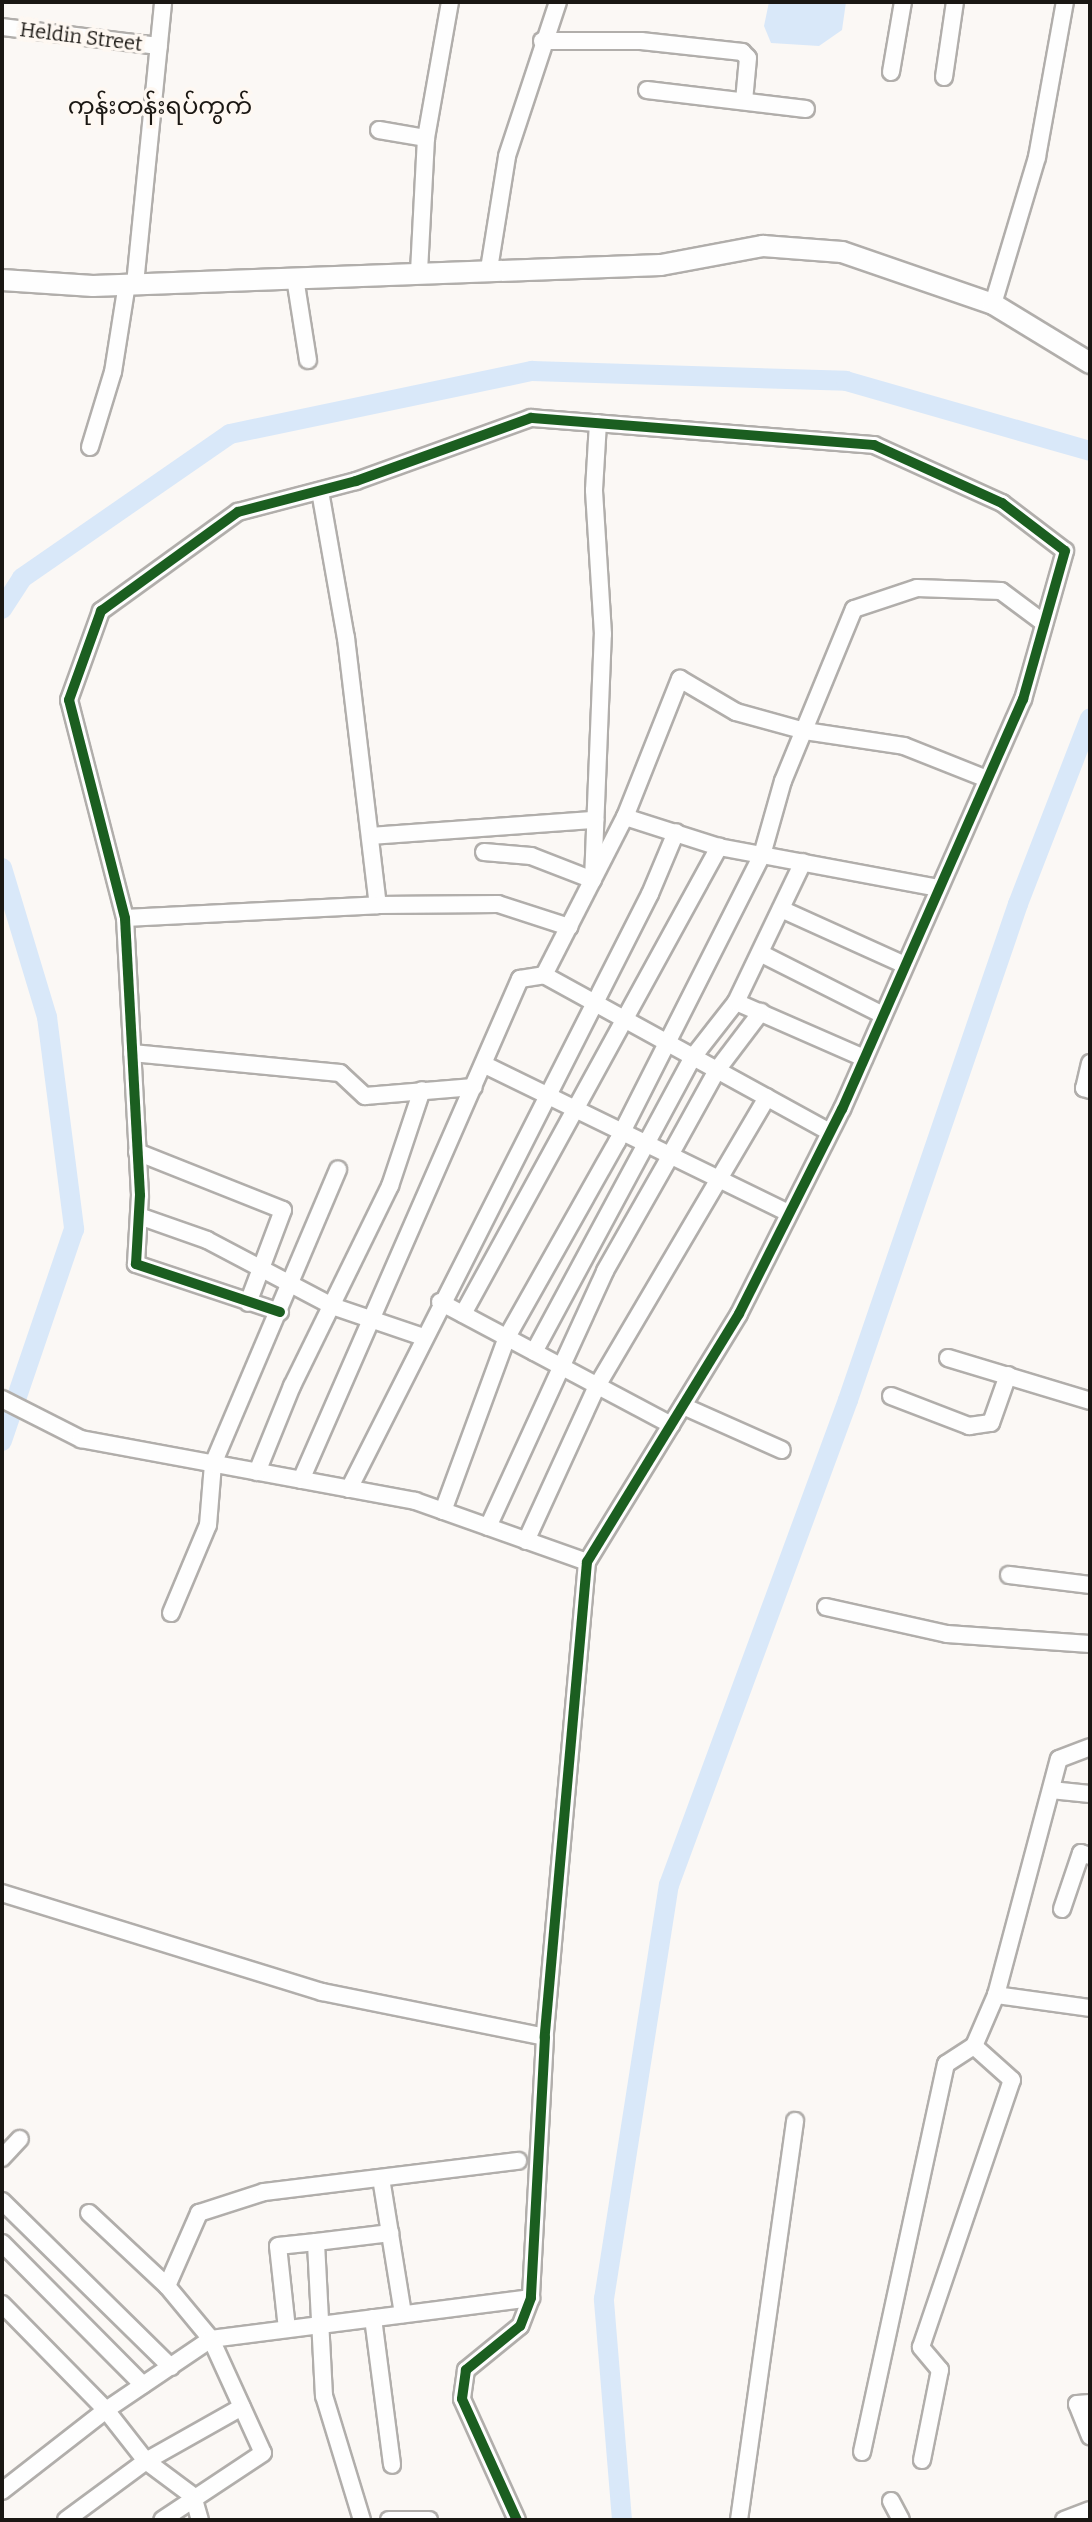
<!DOCTYPE html>
<meta charset="utf-8">
<style>
body{margin:0}
#map{position:relative;width:1092px;height:2522px;overflow:hidden;background:#fbf8f5;font-family:Bitter,"Noto Sans Myanmar",serif}
div>[style]{position:absolute}
.water>*{inset:0;background:#d9e8f9}
.river>*{height:20px;margin:-10px;padding:0 10px;transform-origin:10px;border-radius:10px;background:#d9e8f9}
.roads{filter:drop-shadow(2px 0 #b1aeab) drop-shadow(-2px 0 #b1aeab) drop-shadow(0 2px #b1aeab) drop-shadow(0 -2px #b1aeab)}
.minor>*{height:16px;margin:-8px;padding:0 8px;transform-origin:8px;border-radius:8px;background:#fefefe}
.major>*{height:20px;margin:-10px;padding:0 10px;transform-origin:10px;border-radius:10px;background:#fefefe}
.cycleway>*{height:10px;margin:-5px;padding:0 5px;transform-origin:5px;border-radius:5px;background:#1b5e20}
span{translate:-50% -50%;white-space:nowrap;text-align:center;line-height:1.15;-webkit-text-stroke:7px #fef8f2;paint-order:stroke}
.street-label{font-size:20px;color:#1a1713}
.quarter-label{font-size:24px;color:#1a1713}
.frame{position:absolute;inset:0;border:4px solid #1a1713;pointer-events:none}
</style>
<div id="map">
<div class="water">
<i style="clip-path:polygon(769px 2px,846px 2px,842px 30px,819px 46px,771px 43px,764px 26px)"></i>
</div>
<div class="river">
<i style="left:2px;top:609px;width:37px;rotate:-57deg"></i>
<i style="left:22px;top:578px;width:253px;rotate:-34.7deg"></i>
<i style="left:230px;top:434px;width:309px;rotate:-11.8deg"></i>
<i style="left:532px;top:371px;width:314px;rotate:1.8deg"></i>
<i style="left:846px;top:381px;width:254px;rotate:16deg"></i>
<i style="left:2px;top:868px;width:156px;rotate:73.2deg"></i>
<i style="left:47px;top:1017px;width:214px;rotate:82.7deg"></i>
<i style="left:74px;top:1229px;width:224px;rotate:108.8deg"></i>
<i style="left:622px;top:2520px;width:222px;rotate:-94.7deg"></i>
<i style="left:604px;top:2299px;width:419px;rotate:-81.1deg"></i>
<i style="left:669px;top:1885px;width:517px;rotate:-69.74deg"></i>
<i style="left:848px;top:1400px;width:524px;rotate:-71.08deg"></i>
<i style="left:1018px;top:904px;width:199px;rotate:-68.8deg"></i>
</div>
<div class="roads">
<div class="minor">
<i style="left:2px;top:27px;width:158px;rotate:6.9deg"></i>
<i style="left:542px;top:41px;width:99px"></i>
<i style="left:641px;top:41px;width:102px;rotate:6.2deg"></i>
<i style="left:742px;top:52px;width:8px;rotate:45deg"></i>
<i style="left:748px;top:58px;width:43px;rotate:95.3deg"></i>
<i style="left:891px;top:72px;width:71px;rotate:-80.3deg"></i>
<i style="left:944px;top:77px;width:76px;rotate:-81.7deg"></i>
<i style="left:647px;top:90px;width:160px;rotate:6.8deg"></i>
<i style="left:379px;top:130px;width:48px;rotate:9.7deg"></i>
<i style="left:426px;top:138px;width:135px;rotate:93deg"></i>
<i style="left:426px;top:138px;width:138px;rotate:-80deg"></i>
<i style="left:489px;top:269px;width:114px;rotate:-80.9deg"></i>
<i style="left:507px;top:156px;width:162px;rotate:-71.7deg"></i>
<i style="left:295px;top:278px;width:83px;rotate:81deg"></i>
<i style="left:135px;top:284px;width:283px;rotate:-84.3deg"></i>
<i style="left:993px;top:304px;width:153px;rotate:-73.3deg"></i>
<i style="left:1037px;top:157px;width:158px;rotate:-79.8deg"></i>
<i style="left:90px;top:447px;width:78px;rotate:-73deg"></i>
<i style="left:113px;top:372px;width:89px;rotate:-81deg"></i>
<i style="left:320px;top:491px;width:149px;rotate:80deg"></i>
<i style="left:346px;top:638px;width:269px;rotate:83.2deg"></i>
<i style="left:378px;top:905px;width:120px;rotate:-0.5deg"></i>
<i style="left:498px;top:904px;width:75px;rotate:17.9deg"></i>
<i style="left:625px;top:817px;width:99px;rotate:17.7deg"></i>
<i style="left:719px;top:847px;width:224px;rotate:10.6deg"></i>
<i style="left:370px;top:836px;width:226px;rotate:-4.1deg"></i>
<i style="left:484px;top:852px;width:47px;rotate:4.9deg"></i>
<i style="left:531px;top:856px;width:66px;rotate:21.2deg"></i>
<i style="left:593px;top:880px;width:246px;rotate:-87.7deg"></i>
<i style="left:603px;top:634px;width:144px;rotate:-93.6deg"></i>
<i style="left:594px;top:490px;width:67px;rotate:-86.6deg"></i>
<i style="left:781px;top:909px;width:136px;rotate:24.3deg"></i>
<i style="left:125px;top:918px;width:253px;rotate:-2.9deg"></i>
<i style="left:760px;top:953px;width:138px;rotate:26.8deg"></i>
<i style="left:544px;top:975px;width:178px;rotate:-62.9deg"></i>
<i style="left:625px;top:817px;width:149px;rotate:-68.3deg"></i>
<i style="left:680px;top:679px;width:65px;rotate:30.5deg"></i>
<i style="left:736px;top:712px;width:72px;rotate:15.4deg"></i>
<i style="left:805px;top:731px;width:100px;rotate:8.6deg"></i>
<i style="left:904px;top:746px;width:89px;rotate:21.7deg"></i>
<i style="left:736px;top:1002px;width:140px;rotate:23.6deg"></i>
<i style="left:132px;top:1053px;width:209px;rotate:5.5deg"></i>
<i style="left:340px;top:1073px;width:34px;rotate:43deg"></i>
<i style="left:365px;top:1096px;width:109px;rotate:-4.7deg"></i>
<i style="left:1090px;top:1063px;width:26px;rotate:103deg"></i>
<i style="left:1084px;top:1088px;width:6px;rotate:18deg"></i>
<i style="left:485px;top:1065px;width:338px;rotate:26deg"></i>
<i style="left:674px;top:1148px;width:89px;rotate:-61.1deg"></i>
<i style="left:717px;top:1070px;width:73px;rotate:-52.8deg"></i>
<i style="left:137px;top:1152px;width:157px;rotate:21.7deg"></i>
<i style="left:283px;top:1210px;width:99px;rotate:110.6deg"></i>
<i style="left:139px;top:1216px;width:72px;rotate:19.4deg"></i>
<i style="left:207px;top:1240px;width:141px;rotate:27.8deg"></i>
<i style="left:332px;top:1306px;width:96px;rotate:18.8deg"></i>
<i style="left:440px;top:1302px;width:262px;rotate:28deg"></i>
<i style="left:280px;top:1312px;width:152px;rotate:-161.6deg"></i>
<i style="left:136px;top:1264px;width:69px;rotate:-86.7deg"></i>
<i style="left:140px;top:1195px;width:277px;rotate:-93.1deg"></i>
<i style="left:125px;top:918px;width:225px;rotate:-104.4deg"></i>
<i style="left:69px;top:700px;width:95px;rotate:-70.2deg"></i>
<i style="left:101px;top:611px;width:169px;rotate:-35.9deg"></i>
<i style="left:238px;top:512px;width:122px;rotate:-14.7deg"></i>
<i style="left:356px;top:481px;width:186px;rotate:-19.8deg"></i>
<i style="left:531px;top:418px;width:344px;rotate:4.5deg"></i>
<i style="left:874px;top:445px;width:141px;rotate:24.4deg"></i>
<i style="left:1002px;top:503px;width:79px;rotate:37.3deg"></i>
<i style="left:1065px;top:551px;width:154px;rotate:105.8deg"></i>
<i style="left:1023px;top:699px;width:448px;rotate:113.8deg"></i>
<i style="left:842px;top:1109px;width:229px;rotate:116.7deg"></i>
<i style="left:739px;top:1314px;width:291px;rotate:121.5deg"></i>
<i style="left:587px;top:1562px;width:477px;rotate:95.1deg"></i>
<i style="left:545px;top:2037px;width:261px;rotate:93.1deg"></i>
<i style="left:531px;top:2298px;width:30px;rotate:111deg"></i>
<i style="left:520px;top:2326px;width:70px;rotate:140.8deg"></i>
<i style="left:466px;top:2370px;width:29px;rotate:98deg"></i>
<i style="left:462px;top:2399px;width:133px;rotate:65.6deg"></i>
<i style="left:463px;top:1314px;width:533px;rotate:-61.27deg"></i>
<i style="left:534px;top:1352px;width:335px;rotate:-61.7deg"></i>
<i style="left:693px;top:1057px;width:70px;rotate:-52deg"></i>
<i style="left:736px;top:1002px;width:155px;rotate:-64.4deg"></i>
<i style="left:948px;top:1358px;width:148px;rotate:16.8deg"></i>
<i style="left:891px;top:1396px;width:84px;rotate:21deg"></i>
<i style="left:969px;top:1426px;width:22px;rotate:-8deg"></i>
<i style="left:991px;top:1423px;width:51px;rotate:-70.5deg"></i>
<i style="left:2px;top:1399px;width:89px;rotate:26.9deg"></i>
<i style="left:81px;top:1439px;width:340px;rotate:10.5deg"></i>
<i style="left:415px;top:1501px;width:182px;rotate:19.5deg"></i>
<i style="left:683px;top:1406px;width:108px;rotate:24deg"></i>
<i style="left:257px;top:1472px;width:93px;rotate:-67.9deg"></i>
<i style="left:292px;top:1386px;width:223px;rotate:-63.9deg"></i>
<i style="left:390px;top:1186px;width:101px;rotate:-71.6deg"></i>
<i style="left:301px;top:1480px;width:547px;rotate:-66.39deg"></i>
<i style="left:520px;top:979px;width:24px;rotate:-9deg"></i>
<i style="left:544px;top:975px;width:326px;rotate:28.8deg"></i>
<i style="left:349px;top:1489px;width:667px;rotate:-63.17deg"></i>
<i style="left:650px;top:894px;width:67px;rotate:-67.2deg"></i>
<i style="left:443px;top:1511px;width:185px;rotate:-69.8deg"></i>
<i style="left:507px;top:1337px;width:224px;rotate:-60.6deg"></i>
<i style="left:617px;top:1142px;width:322px;rotate:-63.2deg"></i>
<i style="left:762px;top:855px;width:77px;rotate:-74.2deg"></i>
<i style="left:783px;top:781px;width:186px;rotate:-67.6deg"></i>
<i style="left:854px;top:609px;width:66px;rotate:-18.4deg"></i>
<i style="left:917px;top:588px;width:84px;rotate:2deg"></i>
<i style="left:1001px;top:591px;width:54px;rotate:36.7deg"></i>
<i style="left:488px;top:1527px;width:281px;rotate:-65.4deg"></i>
<i style="left:605px;top:1271px;width:133px;rotate:-60.4deg"></i>
<i style="left:526px;top:1541px;width:170px;rotate:-65.4deg"></i>
<i style="left:597px;top:1386px;width:335px;rotate:-59.5deg"></i>
<i style="left:1009px;top:1575px;width:82px;rotate:7deg"></i>
<i style="left:826px;top:1607px;width:124px;rotate:12.6deg"></i>
<i style="left:947px;top:1634px;width:143px;rotate:4deg"></i>
<i style="left:171px;top:1613px;width:95px;rotate:-67.2deg"></i>
<i style="left:208px;top:1525px;width:61px;rotate:-85.3deg"></i>
<i style="left:213px;top:1464px;width:320px;rotate:-67deg"></i>
<i style="left:1051px;top:1790px;width:39px;rotate:6deg"></i>
<i style="left:2px;top:1893px;width:335px;rotate:17.2deg"></i>
<i style="left:322px;top:1992px;width:227px;rotate:11.4deg"></i>
<i style="left:1062px;top:1909px;width:59px;rotate:-71.3deg"></i>
<i style="left:1081px;top:1853px;width:9px;rotate:18deg"></i>
<i style="left:996px;top:1995px;width:95px;rotate:7.9deg"></i>
<i style="left:2px;top:2158px;width:26px;rotate:-47deg"></i>
<i style="left:381px;top:2178px;width:138px;rotate:80.8deg"></i>
<i style="left:2px;top:2201px;width:237px;rotate:44.5deg"></i>
<i style="left:89px;top:2213px;width:107px;rotate:43.1deg"></i>
<i style="left:167px;top:2286px;width:69px;rotate:50.3deg"></i>
<i style="left:211px;top:2339px;width:125px;rotate:65.5deg"></i>
<i style="left:263px;top:2453px;width:121px;rotate:146.4deg"></i>
<i style="left:2px;top:2243px;width:200px;rotate:45.2deg"></i>
<i style="left:167px;top:2286px;width:80px;rotate:-66.3deg"></i>
<i style="left:199px;top:2213px;width:68px;rotate:-17.9deg"></i>
<i style="left:264px;top:2192px;width:256px;rotate:-7deg"></i>
<i style="left:2px;top:2304px;width:148px;rotate:45.5deg"></i>
<i style="left:106px;top:2410px;width:65px;rotate:51.9deg"></i>
<i style="left:146px;top:2461px;width:59px;rotate:36.7deg"></i>
<i style="left:193px;top:2496px;width:25px;rotate:74deg"></i>
<i style="left:373px;top:2318px;width:148px;rotate:82.6deg"></i>
<i style="left:287px;top:2329px;width:83px;rotate:-96.2deg"></i>
<i style="left:278px;top:2246px;width:38px;rotate:-6deg"></i>
<i style="left:1090px;top:2403px;width:13px;rotate:176deg"></i>
<i style="left:1077px;top:2404px;width:35px;rotate:68deg"></i>
<i style="left:862px;top:2452px;width:397px;rotate:-77.8deg"></i>
<i style="left:946px;top:2064px;width:33px;rotate:-33deg"></i>
<i style="left:974px;top:2046px;width:56px;rotate:-66.7deg"></i>
<i style="left:996px;top:1995px;width:244px;rotate:-75.1deg"></i>
<i style="left:1059px;top:1759px;width:33px;rotate:-21deg"></i>
<i style="left:922px;top:2460px;width:92px;rotate:-78.7deg"></i>
<i style="left:940px;top:2370px;width:30px;rotate:-130deg"></i>
<i style="left:921px;top:2347px;width:282px;rotate:-71.2deg"></i>
<i style="left:1012px;top:2080px;width:51px;rotate:-138.2deg"></i>
<i style="left:2px;top:2491px;width:132px;rotate:-37.9deg"></i>
<i style="left:106px;top:2410px;width:127px;rotate:-34.1deg"></i>
<i style="left:211px;top:2339px;width:323px;rotate:-7.3deg"></i>
<i style="left:891px;top:2501px;width:21px;rotate:62deg"></i>
<i style="left:66px;top:2520px;width:99px;rotate:-36.4deg"></i>
<i style="left:146px;top:2461px;width:110px;rotate:-29.4deg"></i>
<i style="left:362px;top:2520px;width:130px;rotate:-107deg"></i>
<i style="left:324px;top:2396px;width:154px;rotate:-93deg"></i>
<i style="left:316px;top:2242px;width:75px;rotate:-6.9deg"></i>
<i style="left:389px;top:2520px;width:40px"></i>
<i style="left:739px;top:2520px;width:403px;rotate:-82deg"></i>
<i style="left:1064px;top:2520px;width:28px;rotate:-21deg"></i>
</div>
<div class="major">
<i style="left:2px;top:280px;width:91px;rotate:3.8deg"></i>
<i style="left:93px;top:286px;width:568px;rotate:-2.12deg"></i>
<i style="left:661px;top:265px;width:104px;rotate:-10.6deg"></i>
<i style="left:763px;top:246px;width:79px;rotate:4.3deg"></i>
<i style="left:842px;top:252px;width:160px;rotate:19deg"></i>
<i style="left:993px;top:304px;width:114px;rotate:31.3deg"></i>
</div>
</div>
<div class="cycleway">
<i style="left:280px;top:1312px;width:152px;rotate:-161.6deg"></i>
<i style="left:136px;top:1264px;width:69px;rotate:-86.7deg"></i>
<i style="left:140px;top:1195px;width:277px;rotate:-93.1deg"></i>
<i style="left:125px;top:918px;width:225px;rotate:-104.4deg"></i>
<i style="left:69px;top:700px;width:95px;rotate:-70.2deg"></i>
<i style="left:101px;top:611px;width:169px;rotate:-35.9deg"></i>
<i style="left:238px;top:512px;width:122px;rotate:-14.7deg"></i>
<i style="left:356px;top:481px;width:186px;rotate:-19.8deg"></i>
<i style="left:531px;top:418px;width:344px;rotate:4.5deg"></i>
<i style="left:874px;top:445px;width:141px;rotate:24.4deg"></i>
<i style="left:1002px;top:503px;width:79px;rotate:37.3deg"></i>
<i style="left:1065px;top:551px;width:154px;rotate:105.8deg"></i>
<i style="left:1023px;top:699px;width:448px;rotate:113.8deg"></i>
<i style="left:842px;top:1109px;width:229px;rotate:116.7deg"></i>
<i style="left:739px;top:1314px;width:291px;rotate:121.5deg"></i>
<i style="left:587px;top:1562px;width:477px;rotate:95.1deg"></i>
<i style="left:545px;top:2037px;width:261px;rotate:93.1deg"></i>
<i style="left:531px;top:2298px;width:30px;rotate:111deg"></i>
<i style="left:520px;top:2326px;width:70px;rotate:140.8deg"></i>
<i style="left:466px;top:2370px;width:29px;rotate:98deg"></i>
<i style="left:462px;top:2399px;width:133px;rotate:65.6deg"></i>
</div>
<div class="street-label">
<span style="left:81px;top:37px;rotate:7deg">Heldin Street</span>
</div>
<div class="quarter-label">
<span style="left:160px;top:107px">ကုန်းတန်းရပ်ကွက်</span>
</div>
<div class="frame"></div>
</div>
